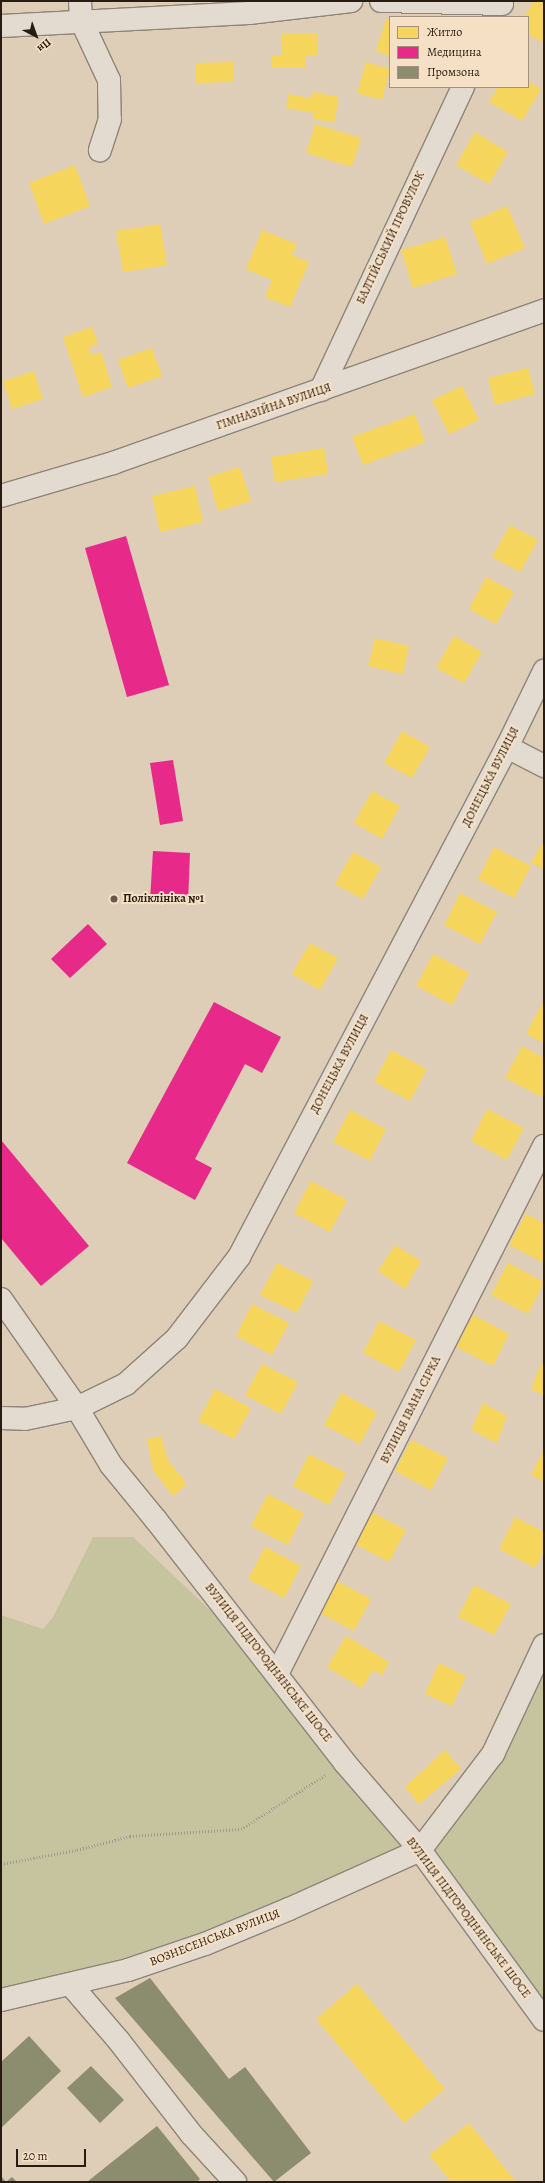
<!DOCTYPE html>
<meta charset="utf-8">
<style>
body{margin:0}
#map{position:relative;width:545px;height:2183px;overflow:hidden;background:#decdb7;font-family:Alegreya,serif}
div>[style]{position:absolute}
.green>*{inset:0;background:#c6c49f}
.homes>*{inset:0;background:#f6d55c}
.health>*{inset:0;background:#e7298a}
.industry>*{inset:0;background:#8c8c6e}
.path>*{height:2.5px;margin-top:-1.25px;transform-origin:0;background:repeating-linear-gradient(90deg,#a29990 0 1px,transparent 0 3px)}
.roads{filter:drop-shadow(1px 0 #8f8477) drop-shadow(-1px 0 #8f8477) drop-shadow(0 1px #8f8477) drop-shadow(0 -1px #8f8477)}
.minor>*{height:22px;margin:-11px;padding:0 11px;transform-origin:11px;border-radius:11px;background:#e4dbd0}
.dots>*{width:11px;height:11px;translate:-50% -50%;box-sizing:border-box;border:2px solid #f5e0c5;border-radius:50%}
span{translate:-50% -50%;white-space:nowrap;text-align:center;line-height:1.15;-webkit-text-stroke:4px #f5e0c5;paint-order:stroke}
.street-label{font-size:12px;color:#281b11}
.poi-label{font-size:12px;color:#281b11;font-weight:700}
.left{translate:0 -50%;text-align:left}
.frame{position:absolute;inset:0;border:2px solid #281b11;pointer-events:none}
.legend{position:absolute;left:389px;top:16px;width:140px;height:72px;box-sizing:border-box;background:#f5e0c5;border:1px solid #a3917d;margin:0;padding:5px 7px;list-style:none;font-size:12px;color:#281b11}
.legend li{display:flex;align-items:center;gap:8px;height:20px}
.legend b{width:20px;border:1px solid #a3917d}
.north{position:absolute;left:16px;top:16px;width:40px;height:40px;-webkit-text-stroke:3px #f5e0c5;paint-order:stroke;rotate:139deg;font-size:11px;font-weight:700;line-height:16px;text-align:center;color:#281b11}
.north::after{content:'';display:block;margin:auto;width:14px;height:18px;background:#281b11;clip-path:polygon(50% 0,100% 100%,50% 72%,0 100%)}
.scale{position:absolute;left:16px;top:2149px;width:70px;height:18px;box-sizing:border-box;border:2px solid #281b11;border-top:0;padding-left:5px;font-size:12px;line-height:14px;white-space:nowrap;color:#281b11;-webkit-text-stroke:3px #f5e0c5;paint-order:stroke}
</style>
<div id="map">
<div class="green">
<i style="clip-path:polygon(93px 1537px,133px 1537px,277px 1674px,419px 1850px,493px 1754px,544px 1645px,544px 2020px,419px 1850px,289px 1909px,1px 2000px,1px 1615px,43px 1629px,53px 1617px)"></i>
</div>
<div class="homes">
<i style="clip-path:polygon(534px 1px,544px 1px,544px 43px,528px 34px,528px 17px,524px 17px)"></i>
<i style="clip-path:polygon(386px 19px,390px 20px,390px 56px,376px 51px)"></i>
<i style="clip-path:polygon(282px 34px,317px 34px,317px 55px,305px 55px,305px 67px,272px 67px,272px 56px,282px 56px)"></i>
<i style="clip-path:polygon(233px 62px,233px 82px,196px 83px,196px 63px)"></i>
<i style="clip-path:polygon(366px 62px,390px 69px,382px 100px,357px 93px)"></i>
<i style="clip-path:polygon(528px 81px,541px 89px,522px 121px,489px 102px,498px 87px,528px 87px)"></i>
<i style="clip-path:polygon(313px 92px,339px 97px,334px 123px,313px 119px,314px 113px,286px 108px,288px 94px,312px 98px)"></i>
<i style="clip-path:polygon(315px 124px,361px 138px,352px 167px,306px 153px)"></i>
<i style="clip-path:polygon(475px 132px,508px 152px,489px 184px,456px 165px)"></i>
<i style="clip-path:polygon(75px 165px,90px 206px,44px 224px,29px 183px)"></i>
<i style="clip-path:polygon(507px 206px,525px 248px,487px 264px,470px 222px)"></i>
<i style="clip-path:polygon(160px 224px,167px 265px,123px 272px,116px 231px)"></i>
<i style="clip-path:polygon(262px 230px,297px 244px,292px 255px,309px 262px,290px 307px,265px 297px,272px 280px,246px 269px)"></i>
<i style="clip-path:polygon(445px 237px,457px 274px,413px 288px,401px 250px)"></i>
<i style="clip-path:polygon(92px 327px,98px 344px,89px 347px,91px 355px,101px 352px,112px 387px,83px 397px,63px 337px)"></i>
<i style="clip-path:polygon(152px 348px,162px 376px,128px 388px,118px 360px)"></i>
<i style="clip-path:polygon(528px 368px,535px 394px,495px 405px,488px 378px)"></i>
<i style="clip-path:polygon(34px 371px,43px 399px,12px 409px,3px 381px)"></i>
<i style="clip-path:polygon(462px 386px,479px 420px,449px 434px,432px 400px)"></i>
<i style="clip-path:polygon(415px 414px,425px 442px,363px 465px,352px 437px)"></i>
<i style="clip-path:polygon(324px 448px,328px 474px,275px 482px,271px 457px)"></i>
<i style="clip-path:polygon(240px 467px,251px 501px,218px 511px,208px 477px)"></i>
<i style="clip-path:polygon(195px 486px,203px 522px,160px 532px,152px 496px)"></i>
<i style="clip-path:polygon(510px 525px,538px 540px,520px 572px,492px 557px)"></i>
<i style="clip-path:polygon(486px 577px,514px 592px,496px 624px,469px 609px)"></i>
<i style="clip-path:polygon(454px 636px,482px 652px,464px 683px,436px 668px)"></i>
<i style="clip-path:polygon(375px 638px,409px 646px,403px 674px,368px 666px)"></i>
<i style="clip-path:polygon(402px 731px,430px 747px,412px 778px,384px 763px)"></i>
<i style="clip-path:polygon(372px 791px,400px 806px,382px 839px,354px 823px)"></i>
<i style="clip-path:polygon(542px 843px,544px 844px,544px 869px,531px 863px)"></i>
<i style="clip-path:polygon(494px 847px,531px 866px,514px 898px,478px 879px)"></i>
<i style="clip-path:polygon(353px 852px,381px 867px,363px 899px,335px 884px)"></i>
<i style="clip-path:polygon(460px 893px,497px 912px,480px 944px,444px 925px)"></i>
<i style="clip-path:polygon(310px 943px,338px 958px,320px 990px,292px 974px)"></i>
<i style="clip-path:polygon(433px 954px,469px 973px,452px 1005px,416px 986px)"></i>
<i style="clip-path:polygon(543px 1002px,544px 1003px,544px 1043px,526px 1034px)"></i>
<i style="clip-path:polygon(522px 1046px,544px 1058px,544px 1093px,542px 1097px,505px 1078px)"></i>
<i style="clip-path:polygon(391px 1050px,427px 1069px,410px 1101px,374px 1082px)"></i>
<i style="clip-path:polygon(487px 1109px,524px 1128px,507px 1160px,471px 1141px)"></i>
<i style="clip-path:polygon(350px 1110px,386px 1129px,370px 1161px,333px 1142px)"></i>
<i style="clip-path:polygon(311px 1181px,347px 1200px,330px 1232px,294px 1213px)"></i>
<i style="clip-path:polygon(526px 1214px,544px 1223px,544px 1263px,509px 1245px)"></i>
<i style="clip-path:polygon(395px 1245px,421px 1261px,405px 1289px,378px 1271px)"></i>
<i style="clip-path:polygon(277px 1263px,313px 1281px,297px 1313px,260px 1295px)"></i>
<i style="clip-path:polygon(508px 1263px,544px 1282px,528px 1314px,491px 1295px)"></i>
<i style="clip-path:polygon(252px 1304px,289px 1323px,272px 1355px,236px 1336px)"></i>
<i style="clip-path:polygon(473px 1315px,509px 1334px,493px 1366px,456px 1347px)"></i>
<i style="clip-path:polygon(379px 1321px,416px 1340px,399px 1372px,363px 1353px)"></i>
<i style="clip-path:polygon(541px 1363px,544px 1364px,544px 1396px,531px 1389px)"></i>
<i style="clip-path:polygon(262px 1364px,298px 1382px,281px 1414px,245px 1395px)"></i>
<i style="clip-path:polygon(215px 1389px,251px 1408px,234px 1439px,198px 1421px)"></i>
<i style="clip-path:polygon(341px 1393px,377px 1412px,360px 1444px,324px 1425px)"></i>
<i style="clip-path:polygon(483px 1403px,507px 1416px,497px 1443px,471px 1430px)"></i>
<i style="clip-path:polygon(161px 1436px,168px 1460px,187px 1484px,173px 1496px,153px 1470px,147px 1439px)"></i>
<i style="clip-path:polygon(411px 1440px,448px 1458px,431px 1490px,395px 1471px)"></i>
<i style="clip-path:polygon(544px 1449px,544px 1482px,531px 1475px)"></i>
<i style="clip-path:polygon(309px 1454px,346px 1473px,329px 1505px,293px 1486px)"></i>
<i style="clip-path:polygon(268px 1494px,304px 1513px,288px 1545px,251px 1526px)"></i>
<i style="clip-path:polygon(369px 1511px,406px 1530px,389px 1562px,353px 1543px)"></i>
<i style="clip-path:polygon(515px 1517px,544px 1532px,544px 1551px,535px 1568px,499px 1549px)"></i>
<i style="clip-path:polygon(265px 1547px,301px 1566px,284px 1598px,248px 1579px)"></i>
<i style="clip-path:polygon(335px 1580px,371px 1599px,354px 1631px,318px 1612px)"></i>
<i style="clip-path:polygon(474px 1585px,511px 1604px,494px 1635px,458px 1617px)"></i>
<i style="clip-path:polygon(346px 1636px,389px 1662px,382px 1675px,373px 1670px,362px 1688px,327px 1667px)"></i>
<i style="clip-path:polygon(439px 1663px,466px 1676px,452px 1706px,425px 1694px)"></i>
<i style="clip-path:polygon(445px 1750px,461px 1769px,419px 1804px,405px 1787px)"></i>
<i style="clip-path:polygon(357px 1984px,445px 2089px,404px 2123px,316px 2019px)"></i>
<i style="clip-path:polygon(469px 2123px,516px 2182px,451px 2182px,429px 2155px)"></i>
</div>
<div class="health">
<i style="clip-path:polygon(126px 536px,169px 685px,127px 697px,85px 548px)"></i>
<i style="clip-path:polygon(173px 760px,183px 821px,160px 825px,150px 763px)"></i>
<i style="clip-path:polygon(153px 851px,190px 853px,188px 902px,150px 900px)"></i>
<i style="clip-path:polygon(88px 924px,107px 944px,70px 978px,51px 959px)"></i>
<i style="clip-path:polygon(214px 1002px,281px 1037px,262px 1073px,245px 1064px,195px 1159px,212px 1168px,195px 1200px,127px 1163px)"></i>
<i style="clip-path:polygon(1px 1140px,89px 1246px,41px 1286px,1px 1238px)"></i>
</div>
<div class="industry">
<i style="clip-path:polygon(150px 1978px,229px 2079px,245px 2067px,311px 2153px,274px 2182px,115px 1998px)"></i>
<i style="clip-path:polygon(29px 2036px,61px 2071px,1px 2128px,1px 2062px)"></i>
<i style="clip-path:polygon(91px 2066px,124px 2100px,100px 2123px,67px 2088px)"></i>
<i style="clip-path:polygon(157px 2126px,200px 2179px,197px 2182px,87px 2182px)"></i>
<i style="clip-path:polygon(1px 2176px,6px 2182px,12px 2177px,17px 2182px,1px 2182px)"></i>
</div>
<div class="path">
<i style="left:1px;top:1864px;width:77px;rotate:-10.4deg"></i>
<i style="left:77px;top:1850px;width:55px;rotate:-14.8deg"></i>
<i style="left:130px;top:1836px;width:111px;rotate:-3.6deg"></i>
<i style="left:241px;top:1829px;width:100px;rotate:-32.7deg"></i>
</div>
<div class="roads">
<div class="minor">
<i style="left:80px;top:1px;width:19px;rotate:87deg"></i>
<i style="left:81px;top:20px;width:66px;rotate:65deg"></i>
<i style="left:109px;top:80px;width:39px;rotate:89deg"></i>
<i style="left:110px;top:119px;width:33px;rotate:108deg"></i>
<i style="left:381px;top:1px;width:121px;rotate:1.4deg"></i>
<i style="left:1px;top:26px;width:248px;rotate:-3deg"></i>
<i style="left:249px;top:13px;width:103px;rotate:-6.7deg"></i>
<i style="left:321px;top:390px;width:335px;rotate:-64.9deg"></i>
<i style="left:1px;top:496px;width:117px;rotate:-16.4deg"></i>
<i style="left:113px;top:463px;width:457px;rotate:-19.5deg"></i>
<i style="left:507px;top:747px;width:42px;rotate:27.2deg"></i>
<i style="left:1px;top:1299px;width:133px;rotate:55.1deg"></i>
<i style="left:77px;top:1408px;width:66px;rotate:59.2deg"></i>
<i style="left:111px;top:1465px;width:71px;rotate:50.7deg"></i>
<i style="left:156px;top:1520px;width:308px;rotate:52.1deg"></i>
<i style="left:345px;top:1763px;width:115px;rotate:49.2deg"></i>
<i style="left:420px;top:1850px;width:210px;rotate:53.9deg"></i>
<i style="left:1px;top:1418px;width:24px;rotate:2deg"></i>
<i style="left:25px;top:1419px;width:53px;rotate:-11.9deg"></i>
<i style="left:77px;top:1408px;width:55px;rotate:-26.1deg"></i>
<i style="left:126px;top:1384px;width:69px;rotate:-42deg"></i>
<i style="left:177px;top:1338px;width:102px;rotate:-52.6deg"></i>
<i style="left:239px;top:1257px;width:576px;rotate:-62.28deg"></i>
<i style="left:507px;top:747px;width:85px;rotate:-64deg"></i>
<i style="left:277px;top:1674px;width:592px;rotate:-63.18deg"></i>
<i style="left:71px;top:1985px;width:74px;rotate:49.4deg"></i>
<i style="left:119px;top:2041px;width:119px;rotate:52.2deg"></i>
<i style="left:192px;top:2135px;width:64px;rotate:47.5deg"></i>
<i style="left:1px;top:2000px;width:130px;rotate:-13.3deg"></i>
<i style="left:128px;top:1970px;width:81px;rotate:-18.7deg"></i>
<i style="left:205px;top:1944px;width:91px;rotate:-22.6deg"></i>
<i style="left:289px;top:1909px;width:144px;rotate:-24.2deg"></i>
<i style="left:420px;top:1850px;width:121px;rotate:-52.8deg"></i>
<i style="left:493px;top:1754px;width:120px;rotate:-64.9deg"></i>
</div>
</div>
<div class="dots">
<i style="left:114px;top:899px;background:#68594b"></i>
</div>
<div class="street-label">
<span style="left:391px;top:238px;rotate:-65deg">БАЛТІЙСЬКИЙ ПРОВУЛОК</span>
<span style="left:274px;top:407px;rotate:-19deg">ГІМНАЗІЙНА ВУЛИЦЯ</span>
<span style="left:491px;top:777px;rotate:-63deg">ДОНЕЦЬКА ВУЛИЦЯ</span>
<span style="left:340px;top:1064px;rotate:-62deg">ДОНЕЦЬКА ВУЛИЦЯ</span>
<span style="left:411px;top:1410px;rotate:-63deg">ВУЛИЦЯ ІВАНА СІРКА</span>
<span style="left:268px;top:1663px;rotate:52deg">ВУЛИЦЯ ПІДГОРОДНЯНСЬКЕ ШОСЕ</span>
<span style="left:468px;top:1918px;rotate:53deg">ВУЛИЦЯ ПІДГОРОДНЯНСЬКЕ ШОСЕ</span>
<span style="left:215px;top:1938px;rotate:-21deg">ВОЗНЕСЕНСЬКА ВУЛИЦЯ</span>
</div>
<div class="poi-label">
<span class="left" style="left:123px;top:899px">Поліклініка №1</span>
</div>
<div class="frame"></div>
<ul class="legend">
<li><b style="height:11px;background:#f6d55c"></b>Житло</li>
<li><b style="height:11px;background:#e7298a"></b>Медицина</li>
<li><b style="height:11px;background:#8c8c6e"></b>Промзона</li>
</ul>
<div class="north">Пн</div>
<div class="scale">20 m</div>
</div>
